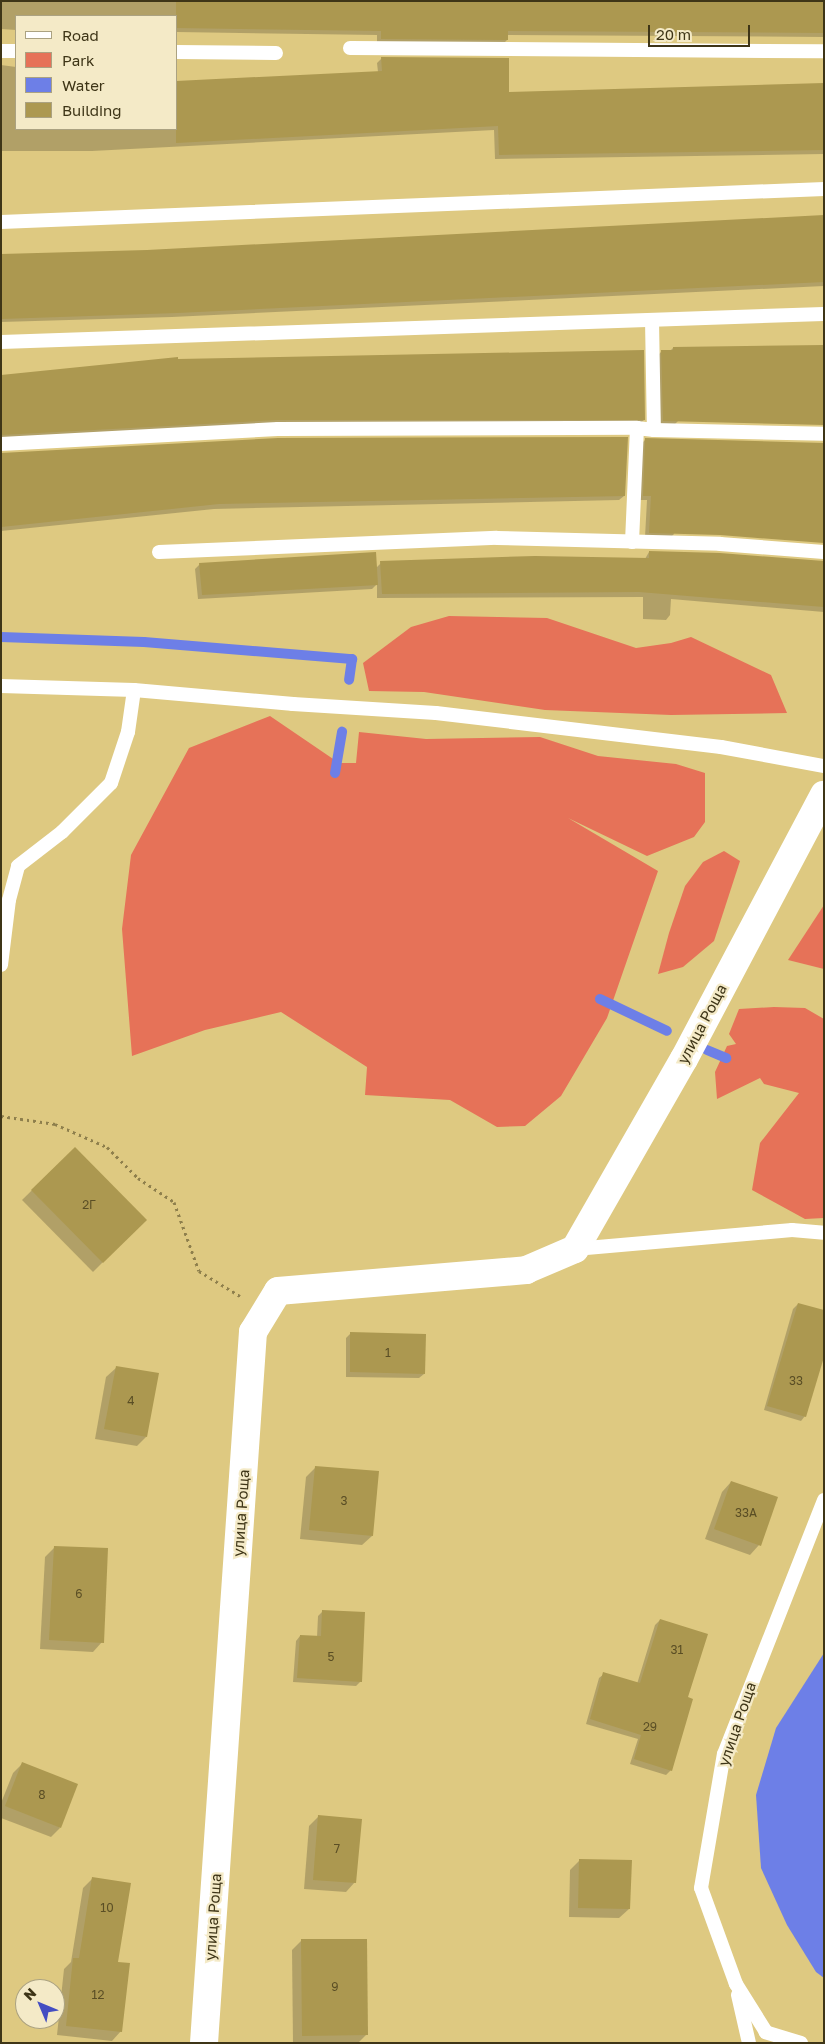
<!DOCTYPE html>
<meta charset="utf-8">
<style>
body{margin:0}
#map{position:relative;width:825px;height:2044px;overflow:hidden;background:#dec981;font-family:"Golos Text",sans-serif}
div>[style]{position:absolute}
.green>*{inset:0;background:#e67258}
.water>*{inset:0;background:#6d7fe7}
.shadow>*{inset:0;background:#0003}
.stream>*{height:10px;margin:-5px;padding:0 5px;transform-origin:5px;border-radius:5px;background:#6d7fe7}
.building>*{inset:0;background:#ac9850}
.path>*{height:3px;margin-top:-1.5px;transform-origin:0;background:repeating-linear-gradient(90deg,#8e7f4c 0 2.5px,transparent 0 6.5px)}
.lane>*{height:14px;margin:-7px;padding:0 7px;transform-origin:7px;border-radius:7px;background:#fff}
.street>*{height:28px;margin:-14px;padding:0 14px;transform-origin:14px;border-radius:14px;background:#fff}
span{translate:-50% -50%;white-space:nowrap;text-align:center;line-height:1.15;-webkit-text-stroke:4.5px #f4eac7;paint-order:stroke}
.number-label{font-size:12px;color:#5a4e25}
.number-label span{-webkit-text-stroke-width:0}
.street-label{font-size:15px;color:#3e3517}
.frame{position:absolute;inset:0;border:2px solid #3e3517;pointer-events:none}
.legend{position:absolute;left:15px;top:15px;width:162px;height:115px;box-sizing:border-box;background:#f4eac7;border:1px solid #aba281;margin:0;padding:6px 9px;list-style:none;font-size:15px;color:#3e3517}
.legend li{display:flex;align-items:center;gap:10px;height:25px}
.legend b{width:25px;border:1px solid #aba281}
.north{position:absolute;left:15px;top:1979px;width:50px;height:50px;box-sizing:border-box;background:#f4eac7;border:1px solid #aba281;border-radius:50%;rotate:315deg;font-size:14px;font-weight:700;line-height:20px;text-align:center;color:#3e3517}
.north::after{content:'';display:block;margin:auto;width:18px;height:22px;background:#444ec2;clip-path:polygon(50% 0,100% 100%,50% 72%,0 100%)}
.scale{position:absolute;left:648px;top:25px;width:102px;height:22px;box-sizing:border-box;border:2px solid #3e3517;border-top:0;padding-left:6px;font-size:15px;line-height:18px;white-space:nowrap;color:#3e3517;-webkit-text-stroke:4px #f4eac7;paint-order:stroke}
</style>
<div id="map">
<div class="green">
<i style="clip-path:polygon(449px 616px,547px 618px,636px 648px,671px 643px,691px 637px,771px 675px,787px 713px,671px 715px,545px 710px,424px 692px,369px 691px,363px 663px,411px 627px)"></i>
<i style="clip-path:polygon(270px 716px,339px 763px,356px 763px,359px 732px,426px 739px,540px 737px,598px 756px,676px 764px,705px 773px,705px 822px,694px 837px,647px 856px,568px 818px,658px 871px,607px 1018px,561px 1096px,525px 1126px,497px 1127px,450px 1100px,365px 1095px,367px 1067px,281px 1012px,205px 1030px,132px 1056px,122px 929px,131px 855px,189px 748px)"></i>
<i style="clip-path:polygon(724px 851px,740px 861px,714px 941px,683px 967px,658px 974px,669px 933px,685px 886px,703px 862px)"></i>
<i style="clip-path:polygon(824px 905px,824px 969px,788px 960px)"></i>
<i style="clip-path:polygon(774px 1007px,805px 1008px,824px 1019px,824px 1218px,805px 1219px,752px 1190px,760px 1143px,799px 1093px,764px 1084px,760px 1078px,717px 1099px,715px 1072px,727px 1046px,736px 1044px,729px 1034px,739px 1009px)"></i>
</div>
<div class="water">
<i style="clip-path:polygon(824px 1653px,824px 1978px,816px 1972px,787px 1925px,761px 1868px,756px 1795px,776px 1728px)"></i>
</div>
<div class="shadow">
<i style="clip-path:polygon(1px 1px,824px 1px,824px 37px,507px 35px,507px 40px,503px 44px,377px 44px,377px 35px,176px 32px,176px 16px,16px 16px,16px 30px,1px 29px)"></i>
<i style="clip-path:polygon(382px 58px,508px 93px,824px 84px,824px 154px,495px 159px,494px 130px,92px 151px,1px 151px,1px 65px,16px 67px,16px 129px,176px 129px,378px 72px,377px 63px)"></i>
<i style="clip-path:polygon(824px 216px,824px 286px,172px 317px,1px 322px,1px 256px,147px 252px)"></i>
<i style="clip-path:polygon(673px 348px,678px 421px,673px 426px,658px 426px,657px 356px,662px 351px,670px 351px)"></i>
<i style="clip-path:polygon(177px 360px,644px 420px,639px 424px,1px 439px,1px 376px)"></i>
<i style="clip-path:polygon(646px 439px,674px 534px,670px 538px,645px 537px,647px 500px,639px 500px,641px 444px)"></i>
<i style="clip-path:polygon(1px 454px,624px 496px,619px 500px,214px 509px,1px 531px)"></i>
<i style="clip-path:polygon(649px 552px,824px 575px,824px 612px,671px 599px,670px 615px,666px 620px,643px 619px,643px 597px,377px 598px,377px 584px,372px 589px,198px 599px,195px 569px,200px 564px,376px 568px,381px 563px,645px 559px)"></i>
<i style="clip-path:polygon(75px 1148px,145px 1220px,93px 1272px,22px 1200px)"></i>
<i style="clip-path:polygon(798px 1304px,805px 1416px,801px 1421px,764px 1410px,793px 1309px)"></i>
<i style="clip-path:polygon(351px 1333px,424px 1374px,419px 1378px,346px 1377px,346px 1338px)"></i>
<i style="clip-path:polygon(116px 1368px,146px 1437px,137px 1446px,95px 1439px,106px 1377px)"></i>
<i style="clip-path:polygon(316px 1467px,372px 1536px,362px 1545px,300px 1539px,306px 1477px)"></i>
<i style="clip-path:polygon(731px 1482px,759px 1545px,750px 1555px,705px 1539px,722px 1492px)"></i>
<i style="clip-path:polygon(55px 1547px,102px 1642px,93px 1652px,40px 1649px,45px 1557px)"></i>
<i style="clip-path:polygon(323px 1611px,361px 1681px,356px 1686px,293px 1682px,296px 1641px,300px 1636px,317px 1637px,318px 1616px)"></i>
<i style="clip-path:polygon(660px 1620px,686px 1698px,671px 1770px,666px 1775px,630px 1764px,638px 1739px,586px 1724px,599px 1678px,604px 1674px,637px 1684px,655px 1625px)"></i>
<i style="clip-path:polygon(22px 1764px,60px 1828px,51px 1837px,1px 1818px,1px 1803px,13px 1773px)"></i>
<i style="clip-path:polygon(318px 1817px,355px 1882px,346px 1892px,304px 1889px,309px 1826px)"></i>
<i style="clip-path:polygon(580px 1860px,629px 1909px,619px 1918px,569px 1917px,570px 1870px)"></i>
<i style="clip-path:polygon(92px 1879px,117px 1963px,121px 2031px,112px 2041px,57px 2035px,64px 1969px,71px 1962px,83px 1888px)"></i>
<i style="clip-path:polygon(302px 1940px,366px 2035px,358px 2043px,293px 2043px,292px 1950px)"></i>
</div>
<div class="stream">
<i style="left:1px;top:637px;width:143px;rotate:2deg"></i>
<i style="left:144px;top:642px;width:209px;rotate:4.7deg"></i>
<i style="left:352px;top:659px;width:21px;rotate:98deg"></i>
<i style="left:335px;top:773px;width:42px;rotate:-80.3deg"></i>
<i style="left:600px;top:999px;width:74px;rotate:25.5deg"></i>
<i style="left:707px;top:1050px;width:21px;rotate:23deg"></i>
</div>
<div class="building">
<i style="clip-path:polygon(176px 1px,824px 1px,824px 33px,508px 31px,508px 40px,381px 39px,381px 31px,176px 28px)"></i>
<i style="clip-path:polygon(381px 57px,509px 58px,509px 92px,824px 83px,824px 150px,499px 155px,498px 126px,176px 143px,176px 81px,382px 71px)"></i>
<i style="clip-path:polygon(824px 215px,824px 282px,177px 313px,1px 319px,1px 254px,147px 250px)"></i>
<i style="clip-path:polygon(824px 345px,824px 425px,663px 421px,661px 350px,673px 350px,673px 347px)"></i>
<i style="clip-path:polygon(644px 350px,645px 420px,278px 420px,1px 435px,1px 375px,178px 357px,178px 359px)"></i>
<i style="clip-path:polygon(628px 437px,625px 496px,219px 504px,1px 527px,1px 453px,278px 438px)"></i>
<i style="clip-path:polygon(645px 438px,824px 443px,824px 543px,720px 535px,649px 533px,651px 496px,643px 496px)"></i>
<i style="clip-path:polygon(649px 551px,720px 553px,824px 561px,824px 607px,639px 592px,382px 594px,380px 561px,535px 556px,649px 558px)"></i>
<i style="clip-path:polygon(376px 552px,378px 585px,202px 595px,199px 563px)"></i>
<i style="clip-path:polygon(75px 1147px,147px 1220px,103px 1263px,31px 1190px)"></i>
<i style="clip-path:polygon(798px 1303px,824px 1310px,824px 1357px,806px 1417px,767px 1406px)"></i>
<i style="clip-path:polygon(350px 1332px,426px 1334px,425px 1374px,350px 1372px)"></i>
<i style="clip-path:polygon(116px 1366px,159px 1373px,147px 1437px,104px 1429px)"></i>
<i style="clip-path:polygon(315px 1466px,379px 1471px,373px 1536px,309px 1530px)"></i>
<i style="clip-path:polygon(731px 1481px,778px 1497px,761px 1546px,714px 1529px)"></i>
<i style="clip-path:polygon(54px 1546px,108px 1548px,104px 1643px,49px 1640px)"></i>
<i style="clip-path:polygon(322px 1610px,365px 1612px,362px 1682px,297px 1678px,300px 1635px,321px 1636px)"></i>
<i style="clip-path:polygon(660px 1619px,708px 1634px,688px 1697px,693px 1699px,672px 1771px,634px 1759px,641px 1735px,590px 1719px,603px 1672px,640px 1683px)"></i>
<i style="clip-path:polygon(22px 1762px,78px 1784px,61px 1828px,5px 1806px)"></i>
<i style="clip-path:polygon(318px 1815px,362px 1819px,356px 1883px,313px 1880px)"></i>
<i style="clip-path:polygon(579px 1859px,632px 1860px,630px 1909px,578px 1908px)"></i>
<i style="clip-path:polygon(92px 1877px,131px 1883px,118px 1962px,130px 1963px,122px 2032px,66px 2026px,73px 1958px,79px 1958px)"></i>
<i style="clip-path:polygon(301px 1939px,367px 1939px,368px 2035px,302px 2036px)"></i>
</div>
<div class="path">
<i style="left:1px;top:1116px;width:55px;rotate:8.4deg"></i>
<i style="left:55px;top:1124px;width:57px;rotate:23.9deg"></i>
<i style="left:107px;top:1147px;width:44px;rotate:45deg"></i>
<i style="left:138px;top:1178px;width:43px;rotate:33.7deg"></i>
<i style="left:174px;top:1202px;width:73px;rotate:70.1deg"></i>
<i style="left:199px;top:1271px;width:48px;rotate:31.4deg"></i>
</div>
<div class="lane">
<i style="left:350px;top:48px;width:474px;rotate:0.4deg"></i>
<i style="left:1px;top:51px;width:15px"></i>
<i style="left:176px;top:52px;width:100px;rotate:0.6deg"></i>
<i style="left:1px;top:222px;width:824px;rotate:-2.3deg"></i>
<i style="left:652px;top:320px;width:110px;rotate:89deg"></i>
<i style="left:1px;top:342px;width:823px;rotate:-1.95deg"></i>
<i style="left:1px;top:444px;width:277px;rotate:-3.1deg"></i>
<i style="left:278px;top:429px;width:359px;rotate:-0.2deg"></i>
<i style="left:637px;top:428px;width:17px;rotate:7deg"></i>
<i style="left:654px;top:430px;width:170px;rotate:1.3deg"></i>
<i style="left:632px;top:542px;width:114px;rotate:-87.5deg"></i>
<i style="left:159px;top:552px;width:338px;rotate:-2.4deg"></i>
<i style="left:497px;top:538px;width:223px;rotate:1.5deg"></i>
<i style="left:720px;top:544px;width:104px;rotate:4.4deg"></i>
<i style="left:1px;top:686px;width:133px;rotate:1.7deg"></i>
<i style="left:134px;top:690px;width:160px;rotate:5deg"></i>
<i style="left:293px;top:704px;width:143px;rotate:3.6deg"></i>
<i style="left:436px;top:713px;width:287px;rotate:6.8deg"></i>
<i style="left:721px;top:747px;width:105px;rotate:10.5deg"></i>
<i style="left:1px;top:965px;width:65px;rotate:-83deg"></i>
<i style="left:9px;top:900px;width:35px;rotate:-75deg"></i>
<i style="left:18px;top:866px;width:56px;rotate:-37.7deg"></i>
<i style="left:62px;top:832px;width:69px;rotate:-45deg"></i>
<i style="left:111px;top:783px;width:54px;rotate:-71.6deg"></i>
<i style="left:128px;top:732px;width:42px;rotate:-81.9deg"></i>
<i style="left:575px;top:1249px;width:218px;rotate:-5deg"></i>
<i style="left:792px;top:1230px;width:32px;rotate:5deg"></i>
<i style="left:738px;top:1995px;width:49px;rotate:77.1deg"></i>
<i style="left:801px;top:2043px;width:37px;rotate:-163deg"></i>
<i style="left:766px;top:2032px;width:57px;rotate:-122deg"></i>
<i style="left:736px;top:1984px;width:102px;rotate:-110deg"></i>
<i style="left:701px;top:1888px;width:136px;rotate:-80.3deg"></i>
<i style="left:724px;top:1754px;width:273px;rotate:-68.5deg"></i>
</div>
<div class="street">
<i style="left:204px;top:2043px;width:713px;rotate:-86.06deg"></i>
<i style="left:253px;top:1332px;width:48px;rotate:-58.6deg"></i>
<i style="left:278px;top:1291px;width:249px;rotate:-4.8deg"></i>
<i style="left:526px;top:1270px;width:53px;rotate:-23.2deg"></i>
<i style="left:575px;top:1249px;width:219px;rotate:-60.2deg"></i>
<i style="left:684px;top:1059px;width:299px;rotate:-62.1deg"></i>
</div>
<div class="number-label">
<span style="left:89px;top:1205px">2Г</span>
<span style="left:388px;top:1353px">1</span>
<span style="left:796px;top:1381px">33</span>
<span style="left:131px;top:1401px">4</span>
<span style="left:344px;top:1501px">3</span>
<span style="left:746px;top:1513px">33А</span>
<span style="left:79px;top:1594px">6</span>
<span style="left:677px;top:1650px">31</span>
<span style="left:331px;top:1657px">5</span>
<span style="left:650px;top:1727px">29</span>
<span style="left:42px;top:1795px">8</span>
<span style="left:337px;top:1849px">7</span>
<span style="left:107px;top:1908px">10</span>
<span style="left:335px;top:1987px">9</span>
<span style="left:98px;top:1995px">12</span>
</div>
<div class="street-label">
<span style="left:702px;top:1024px;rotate:-62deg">улица Роща</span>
<span style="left:241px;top:1513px;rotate:-86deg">улица Роща</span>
<span style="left:737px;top:1724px;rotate:-71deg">улица Роща</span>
<span style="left:213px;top:1917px;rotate:-86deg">улица Роща</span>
</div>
<div class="frame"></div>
<ul class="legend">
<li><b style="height:6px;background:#fff"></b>Road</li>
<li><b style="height:14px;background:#e67258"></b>Park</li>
<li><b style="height:14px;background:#6d7fe7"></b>Water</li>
<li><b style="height:14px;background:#ac9850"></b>Building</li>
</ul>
<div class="north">N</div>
<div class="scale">20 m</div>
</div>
